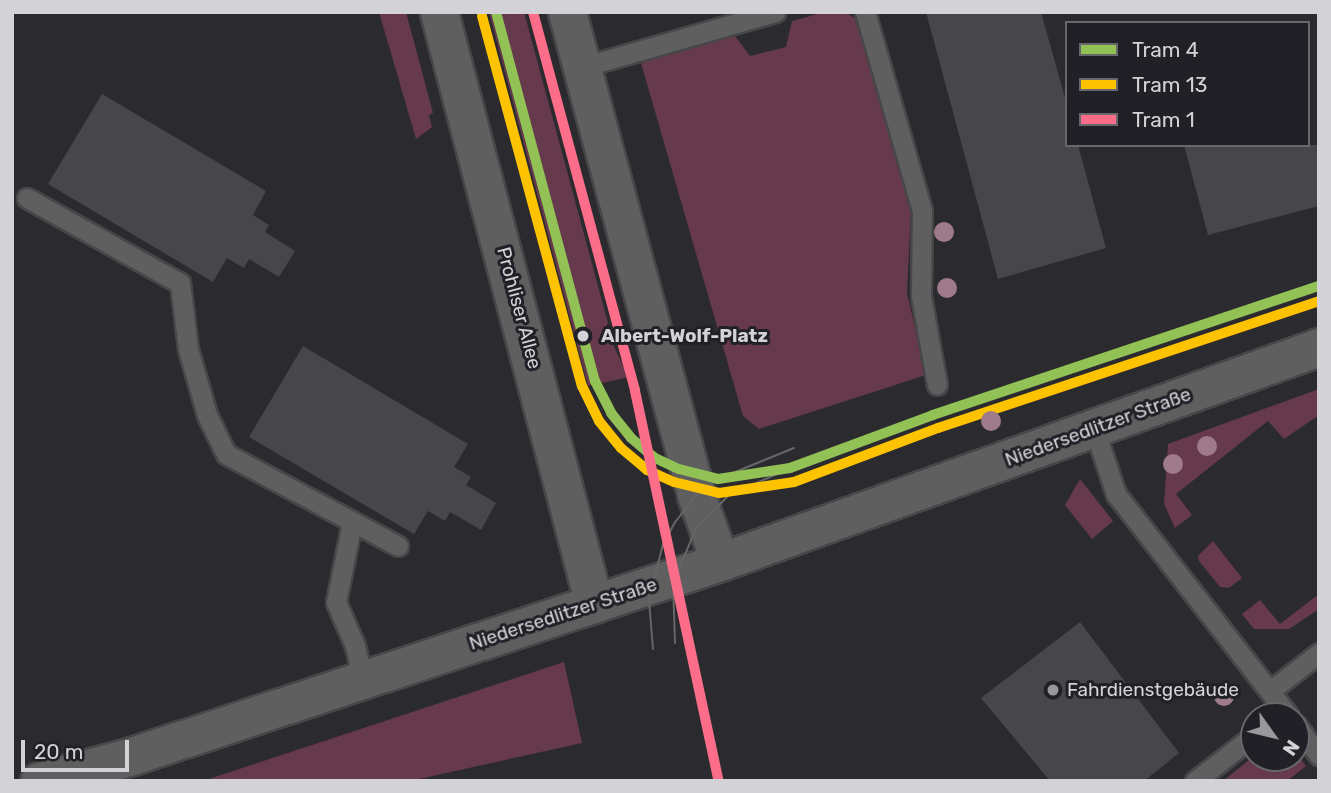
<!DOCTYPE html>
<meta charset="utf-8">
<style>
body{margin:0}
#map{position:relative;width:1331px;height:793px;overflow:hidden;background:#2b2b2f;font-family:Rubik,sans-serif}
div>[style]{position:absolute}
.green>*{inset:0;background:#67394c}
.building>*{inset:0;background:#474649}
.roads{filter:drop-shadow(2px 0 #474749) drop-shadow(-2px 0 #474749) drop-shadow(0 2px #474749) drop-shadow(0 -2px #474749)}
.lane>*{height:19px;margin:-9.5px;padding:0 9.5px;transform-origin:9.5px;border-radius:9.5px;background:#5f5f60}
.street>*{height:37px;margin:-18.5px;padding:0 18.5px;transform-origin:18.5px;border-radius:18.5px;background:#5f5f60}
.tram>*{height:2px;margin:-1px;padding:0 1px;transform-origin:1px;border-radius:1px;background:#666668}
.tram-1>*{height:10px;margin:-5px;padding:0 5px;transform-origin:5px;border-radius:5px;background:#92c255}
.tram-2>*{height:10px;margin:-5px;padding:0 5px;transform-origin:5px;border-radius:5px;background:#fdc300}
.tram-3>*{height:10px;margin:-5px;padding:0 5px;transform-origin:5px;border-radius:5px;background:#fb6d88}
.trees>*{width:20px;height:20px;margin:-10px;border-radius:50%;background:#9e7a8a}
.dots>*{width:19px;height:19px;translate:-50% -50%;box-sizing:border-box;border:4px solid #202026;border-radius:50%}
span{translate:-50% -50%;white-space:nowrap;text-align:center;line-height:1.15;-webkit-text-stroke:6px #202026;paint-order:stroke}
.street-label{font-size:19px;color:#d2d2d7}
.stop-label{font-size:19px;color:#d2d2d7;font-weight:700}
.left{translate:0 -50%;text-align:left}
.poi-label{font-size:19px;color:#d2d2d7}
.frame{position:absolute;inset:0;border:14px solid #d2d2d7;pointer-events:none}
.legend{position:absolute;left:1065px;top:21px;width:245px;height:126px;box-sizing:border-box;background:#202026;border:2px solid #67676d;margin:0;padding:9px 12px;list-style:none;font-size:21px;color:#d2d2d7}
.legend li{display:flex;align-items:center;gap:14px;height:35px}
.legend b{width:35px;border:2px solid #67676d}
.north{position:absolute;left:1240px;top:702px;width:70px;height:70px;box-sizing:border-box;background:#202026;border:2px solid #67676d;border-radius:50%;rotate:124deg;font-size:19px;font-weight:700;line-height:28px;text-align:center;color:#d2d2d7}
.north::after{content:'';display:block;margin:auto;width:24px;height:32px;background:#98989c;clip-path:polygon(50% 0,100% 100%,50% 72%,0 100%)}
.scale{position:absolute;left:21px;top:740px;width:108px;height:32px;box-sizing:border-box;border:4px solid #d2d2d7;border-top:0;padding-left:9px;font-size:21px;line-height:24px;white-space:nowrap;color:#d2d2d7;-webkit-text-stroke:5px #202026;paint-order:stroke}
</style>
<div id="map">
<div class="green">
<i style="clip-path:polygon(379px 12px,406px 12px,433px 113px,429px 115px,432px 127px,416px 139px)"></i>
<i style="clip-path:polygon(489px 12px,524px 12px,615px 349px,629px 377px,588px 386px)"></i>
<i style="clip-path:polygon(825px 12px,844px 12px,864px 23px,911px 209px,907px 293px,926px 375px,759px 429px,743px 416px,641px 63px,735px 36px,750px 56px,786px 47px,792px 21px)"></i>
<i style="clip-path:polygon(1319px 389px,1319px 415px,1284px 439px,1268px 421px,1176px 494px,1192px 515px,1175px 528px,1164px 504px,1168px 444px)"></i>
<i style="clip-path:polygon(1080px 479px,1113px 521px,1092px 539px,1065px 505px)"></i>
<i style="clip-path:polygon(1213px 541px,1242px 578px,1229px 588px,1220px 587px,1199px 561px,1198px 556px)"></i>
<i style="clip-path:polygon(1319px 594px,1319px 609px,1289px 629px,1254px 629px,1242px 614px,1260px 600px,1280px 624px)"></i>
<i style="clip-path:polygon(564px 662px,582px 743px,410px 781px,203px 781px)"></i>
<i style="clip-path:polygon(1296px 753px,1306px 766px,1287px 781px,1223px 781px,1254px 756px,1296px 758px)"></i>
</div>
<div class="building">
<i style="clip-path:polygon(926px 12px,1041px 12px,1067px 105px,1067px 145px,1078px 145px,1106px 248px,998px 279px)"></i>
<i style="clip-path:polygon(102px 94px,266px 191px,253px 215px,269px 225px,265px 232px,295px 251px,279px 277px,249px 259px,244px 268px,227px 258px,213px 282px,48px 184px)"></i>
<i style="clip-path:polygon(1184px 145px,1319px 145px,1319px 206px,1208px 235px)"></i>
<i style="clip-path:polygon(303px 346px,468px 444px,454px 467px,471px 477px,466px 485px,496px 503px,481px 530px,450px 512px,445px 521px,428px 511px,414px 534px,249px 437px)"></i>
<i style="clip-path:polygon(1080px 622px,1179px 753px,1144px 781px,1050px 781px,981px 698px)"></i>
</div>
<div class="roads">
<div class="lane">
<i style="left:865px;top:12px;width:207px;rotate:74deg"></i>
<i style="left:922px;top:211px;width:85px;rotate:90.7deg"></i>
<i style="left:921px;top:296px;width:90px;rotate:79.8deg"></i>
<i style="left:582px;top:67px;width:201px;rotate:-15.9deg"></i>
<i style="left:27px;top:198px;width:175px;rotate:29.1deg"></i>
<i style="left:180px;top:283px;width:66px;rotate:83.1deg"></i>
<i style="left:188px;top:349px;width:69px;rotate:73.9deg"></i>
<i style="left:207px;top:415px;width:43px;rotate:64deg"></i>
<i style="left:226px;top:454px;width:195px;rotate:28.1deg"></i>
<i style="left:1094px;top:428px;width:70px;rotate:71.6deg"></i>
<i style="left:1116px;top:494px;width:281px;rotate:52.1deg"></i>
<i style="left:352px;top:522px;width:82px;rotate:101.3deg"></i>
<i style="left:336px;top:602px;width:48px;rotate:66.6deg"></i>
<i style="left:355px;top:646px;width:36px;rotate:77deg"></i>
<i style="left:1270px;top:691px;width:62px;rotate:-37.8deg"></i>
<i style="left:1296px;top:725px;width:38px;rotate:53deg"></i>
<i style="left:1195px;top:781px;width:75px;rotate:-37.9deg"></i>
</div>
<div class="street">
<i style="left:439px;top:12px;width:612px;rotate:75.33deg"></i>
<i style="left:567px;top:12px;width:500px;rotate:75deg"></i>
<i style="left:696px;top:495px;width:71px;rotate:70.3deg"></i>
<i style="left:39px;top:781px;width:96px;rotate:-15deg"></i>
<i style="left:132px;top:756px;width:619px;rotate:-18.26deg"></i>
<i style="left:720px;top:562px;width:636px;rotate:-19.74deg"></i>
</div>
</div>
<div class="tram">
<i style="left:675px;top:643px;width:59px;rotate:-91.9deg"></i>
<i style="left:673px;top:584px;width:61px;rotate:-67.7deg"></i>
<i style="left:696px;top:528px;width:45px;rotate:-45deg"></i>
<i style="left:728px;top:496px;width:68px;rotate:-24.3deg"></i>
<i style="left:653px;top:649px;width:49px;rotate:-94.7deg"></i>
<i style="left:649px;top:600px;width:58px;rotate:-76deg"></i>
<i style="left:663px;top:544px;width:26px;rotate:-61deg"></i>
<i style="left:676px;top:521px;width:33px;rotate:-52deg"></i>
<i style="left:696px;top:495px;width:27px;rotate:-36deg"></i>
<i style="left:718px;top:479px;width:82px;rotate:-22.2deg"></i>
</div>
<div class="tram-1">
<i style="left:496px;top:12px;width:382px;rotate:75deg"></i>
<i style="left:595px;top:381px;width:36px;rotate:63deg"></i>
<i style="left:611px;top:413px;width:32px;rotate:51deg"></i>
<i style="left:631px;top:438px;width:31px;rotate:40deg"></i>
<i style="left:655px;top:458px;width:26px;rotate:25deg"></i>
<i style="left:679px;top:469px;width:40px;rotate:14.4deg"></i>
<i style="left:718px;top:479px;width:73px;rotate:-8.7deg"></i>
<i style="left:790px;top:468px;width:153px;rotate:-20.3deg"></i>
<i style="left:933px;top:415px;width:407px;rotate:-18.5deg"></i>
</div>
<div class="tram-2">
<i style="left:482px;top:16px;width:383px;rotate:74.9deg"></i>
<i style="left:582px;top:386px;width:39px;rotate:64deg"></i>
<i style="left:599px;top:421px;width:35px;rotate:51deg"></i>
<i style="left:621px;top:448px;width:34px;rotate:40deg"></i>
<i style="left:647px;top:470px;width:30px;rotate:24deg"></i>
<i style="left:674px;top:482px;width:46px;rotate:13.7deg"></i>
<i style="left:719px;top:493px;width:76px;rotate:-8.3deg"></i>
<i style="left:794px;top:482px;width:154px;rotate:-20.6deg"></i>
<i style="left:938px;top:428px;width:402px;rotate:-18.4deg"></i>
</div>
<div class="tram-3">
<i style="left:533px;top:12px;width:392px;rotate:74.9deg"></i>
<i style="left:635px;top:391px;width:396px;rotate:77.9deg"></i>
</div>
<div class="trees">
<i style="left:944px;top:232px"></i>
<i style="left:947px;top:288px"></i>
<i style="left:991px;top:421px"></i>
<i style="left:1207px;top:446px"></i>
<i style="left:1173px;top:464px"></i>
<i style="left:1224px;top:696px"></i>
</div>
<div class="dots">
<i style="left:583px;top:336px;background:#d2d2d7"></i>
<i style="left:1053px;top:690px;background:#98989c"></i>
</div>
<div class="street-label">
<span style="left:519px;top:308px;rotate:75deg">Prohliser Allee</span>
<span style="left:1098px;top:427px;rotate:-20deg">Niedersedlitzer Straße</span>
<span style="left:563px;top:614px;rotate:-18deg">Niedersedlitzer Straße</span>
</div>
<div class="stop-label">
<span class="left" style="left:601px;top:336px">Albert-Wolf-Platz</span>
</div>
<div class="poi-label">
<span class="left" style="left:1067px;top:690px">Fahrdienstgebäude</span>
</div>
<div class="frame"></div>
<ul class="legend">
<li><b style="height:9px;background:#92c255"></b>Tram 4</li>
<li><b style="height:9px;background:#fdc300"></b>Tram 13</li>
<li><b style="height:9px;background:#fb6d88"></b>Tram 1</li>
</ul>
<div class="north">N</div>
<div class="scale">20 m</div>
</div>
